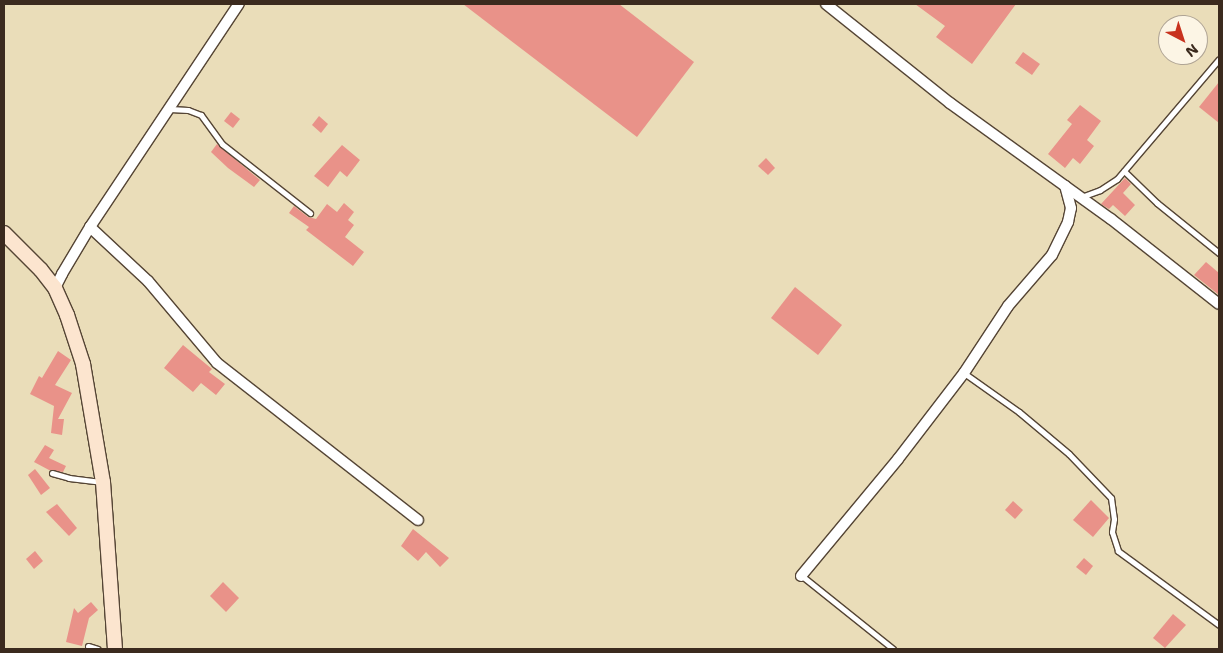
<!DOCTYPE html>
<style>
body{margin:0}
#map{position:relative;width:1223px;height:653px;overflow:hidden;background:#eaddb9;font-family:"Shantell Sans",sans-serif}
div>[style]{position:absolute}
.building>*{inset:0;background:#e99289}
.roads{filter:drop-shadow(1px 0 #554535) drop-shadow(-1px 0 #554535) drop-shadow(0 1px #554535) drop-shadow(0 -1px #554535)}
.lane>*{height:5px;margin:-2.5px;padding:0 2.5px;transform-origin:2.5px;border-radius:2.5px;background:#fff}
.street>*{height:10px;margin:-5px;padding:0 5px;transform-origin:5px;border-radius:5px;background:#fff}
.secondary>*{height:14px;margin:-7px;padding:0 7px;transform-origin:7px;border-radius:7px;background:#fce5cf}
span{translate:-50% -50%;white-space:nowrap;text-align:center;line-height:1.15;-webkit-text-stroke:4px #fcf5e5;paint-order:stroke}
.frame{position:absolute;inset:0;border:5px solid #3b2a1e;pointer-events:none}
.north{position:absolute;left:1158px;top:15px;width:50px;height:50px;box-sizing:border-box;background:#fcf5e5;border:1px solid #afa495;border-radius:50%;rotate:140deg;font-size:14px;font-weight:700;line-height:20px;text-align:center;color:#3b2a1e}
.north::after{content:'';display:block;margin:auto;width:18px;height:22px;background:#c8321e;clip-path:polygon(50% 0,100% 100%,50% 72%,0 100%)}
</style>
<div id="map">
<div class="building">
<i style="clip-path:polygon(463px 4px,619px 4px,694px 62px,637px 137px)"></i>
<i style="clip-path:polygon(915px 4px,1016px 4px,972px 64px,936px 37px,945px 26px)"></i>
<i style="clip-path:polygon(1023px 52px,1040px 64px,1032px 75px,1015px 63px)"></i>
<i style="clip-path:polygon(1219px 82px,1219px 123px,1199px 107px)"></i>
<i style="clip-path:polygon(1080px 105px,1101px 121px,1087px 140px,1094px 146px,1080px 164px,1073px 158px,1065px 168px,1048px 154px,1072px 124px,1067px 120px)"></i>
<i style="clip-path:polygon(231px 112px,240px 119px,233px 128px,224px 121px)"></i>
<i style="clip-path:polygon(319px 116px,328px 124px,321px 133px,312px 125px)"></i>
<i style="clip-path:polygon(217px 144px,260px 180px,254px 187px,228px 168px,211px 152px)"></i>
<i style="clip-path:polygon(342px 145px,360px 160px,347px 177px,340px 171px,328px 187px,314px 176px)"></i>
<i style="clip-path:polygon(766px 158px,775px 168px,768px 175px,758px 166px)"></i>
<i style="clip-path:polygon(1125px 178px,1131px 184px,1123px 193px,1135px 205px,1125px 216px,1113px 205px,1109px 209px,1101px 204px)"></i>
<i style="clip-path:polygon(344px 203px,354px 212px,348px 220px,354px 225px,345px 237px,364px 252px,353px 266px,306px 230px,309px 227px,289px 213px,294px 206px,308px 217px,316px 219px,327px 204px,337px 212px)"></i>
<i style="clip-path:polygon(1206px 262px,1219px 273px,1219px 295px,1194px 275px)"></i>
<i style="clip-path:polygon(795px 287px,842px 325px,818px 355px,771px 318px)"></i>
<i style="clip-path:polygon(183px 345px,212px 369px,209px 372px,225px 384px,216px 395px,201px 383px,193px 392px,164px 368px)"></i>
<i style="clip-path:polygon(58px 351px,71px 360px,55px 385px,72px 393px,58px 419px,64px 419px,62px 435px,51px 433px,54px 406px,30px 394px,39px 376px,42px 378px)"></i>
<i style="clip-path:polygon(45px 445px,54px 450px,49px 458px,66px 466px,63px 472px,49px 470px,34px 462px)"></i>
<i style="clip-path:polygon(35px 469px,50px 488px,41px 495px,28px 475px)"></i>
<i style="clip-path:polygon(1091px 500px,1109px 518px,1093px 537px,1073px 520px)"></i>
<i style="clip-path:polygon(1013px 501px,1023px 510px,1015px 519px,1005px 510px)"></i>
<i style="clip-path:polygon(57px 504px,77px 528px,69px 536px,46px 512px)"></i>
<i style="clip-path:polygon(413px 529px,449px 558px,440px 567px,426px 552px,418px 561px,401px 546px)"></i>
<i style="clip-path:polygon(35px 551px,43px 561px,34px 569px,26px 559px)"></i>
<i style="clip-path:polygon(1084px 558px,1093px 566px,1086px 575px,1076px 567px)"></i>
<i style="clip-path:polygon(223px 582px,239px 598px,226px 612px,210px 596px)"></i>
<i style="clip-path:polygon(91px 602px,98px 610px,89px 618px,82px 646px,66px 642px,74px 608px,78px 613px)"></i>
<i style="clip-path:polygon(1173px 614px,1186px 625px,1165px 648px,1153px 638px)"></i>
</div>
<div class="roads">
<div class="lane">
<i style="left:170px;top:109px;width:18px;rotate:3deg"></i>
<i style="left:188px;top:110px;width:14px;rotate:21deg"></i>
<i style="left:201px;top:115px;width:36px;rotate:54deg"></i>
<i style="left:222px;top:144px;width:112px;rotate:38.1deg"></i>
<i style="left:1124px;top:171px;width:46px;rotate:44.1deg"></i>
<i style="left:1157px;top:203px;width:80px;rotate:38.9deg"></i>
<i style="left:1081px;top:197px;width:20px;rotate:-20deg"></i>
<i style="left:1100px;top:190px;width:20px;rotate:-33deg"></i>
<i style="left:1117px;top:179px;width:157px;rotate:-49.6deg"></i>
<i style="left:964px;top:373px;width:67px;rotate:35.3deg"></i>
<i style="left:1019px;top:412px;width:65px;rotate:40deg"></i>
<i style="left:1069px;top:454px;width:61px;rotate:46.3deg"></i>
<i style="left:1111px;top:498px;width:21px;rotate:82deg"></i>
<i style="left:1114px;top:519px;width:13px;rotate:99deg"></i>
<i style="left:1112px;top:532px;width:20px;rotate:72deg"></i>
<i style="left:1118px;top:551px;width:125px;rotate:36.2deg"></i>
<i style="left:52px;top:473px;width:18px;rotate:16deg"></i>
<i style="left:69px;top:478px;width:34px;rotate:7deg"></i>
<i style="left:802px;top:576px;width:117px;rotate:38.7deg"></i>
<i style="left:88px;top:646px;width:10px;rotate:17deg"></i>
</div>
<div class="street">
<i style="left:826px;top:4px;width:159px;rotate:38.6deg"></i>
<i style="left:950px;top:103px;width:198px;rotate:35.8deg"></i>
<i style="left:1111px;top:219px;width:137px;rotate:38.2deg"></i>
<i style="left:90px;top:227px;width:79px;rotate:43deg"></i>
<i style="left:148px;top:281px;width:107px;rotate:49.9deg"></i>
<i style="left:217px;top:363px;width:255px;rotate:38deg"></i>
<i style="left:55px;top:288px;width:16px;rotate:-63deg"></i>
<i style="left:62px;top:274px;width:55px;rotate:-59.2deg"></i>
<i style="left:90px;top:227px;width:268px;rotate:-56.3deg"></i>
<i style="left:801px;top:576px;width:152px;rotate:-50.3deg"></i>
<i style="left:898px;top:459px;width:108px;rotate:-52.5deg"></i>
<i style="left:964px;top:373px;width:80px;rotate:-56.7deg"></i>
<i style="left:1008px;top:306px;width:67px;rotate:-49.2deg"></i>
<i style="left:1052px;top:255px;width:37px;rotate:-64deg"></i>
<i style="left:1068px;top:222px;width:14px;rotate:-78deg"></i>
<i style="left:1071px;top:208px;width:23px;rotate:-105deg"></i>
</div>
<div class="secondary">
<i style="left:4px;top:233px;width:52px;rotate:45deg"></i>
<i style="left:41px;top:270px;width:23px;rotate:52deg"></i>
<i style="left:55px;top:288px;width:30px;rotate:66deg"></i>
<i style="left:67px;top:315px;width:52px;rotate:71.9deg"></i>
<i style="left:83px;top:364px;width:120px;rotate:80.4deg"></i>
<i style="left:103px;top:482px;width:167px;rotate:85.9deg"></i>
</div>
</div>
<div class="frame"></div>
<div class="north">N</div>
</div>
